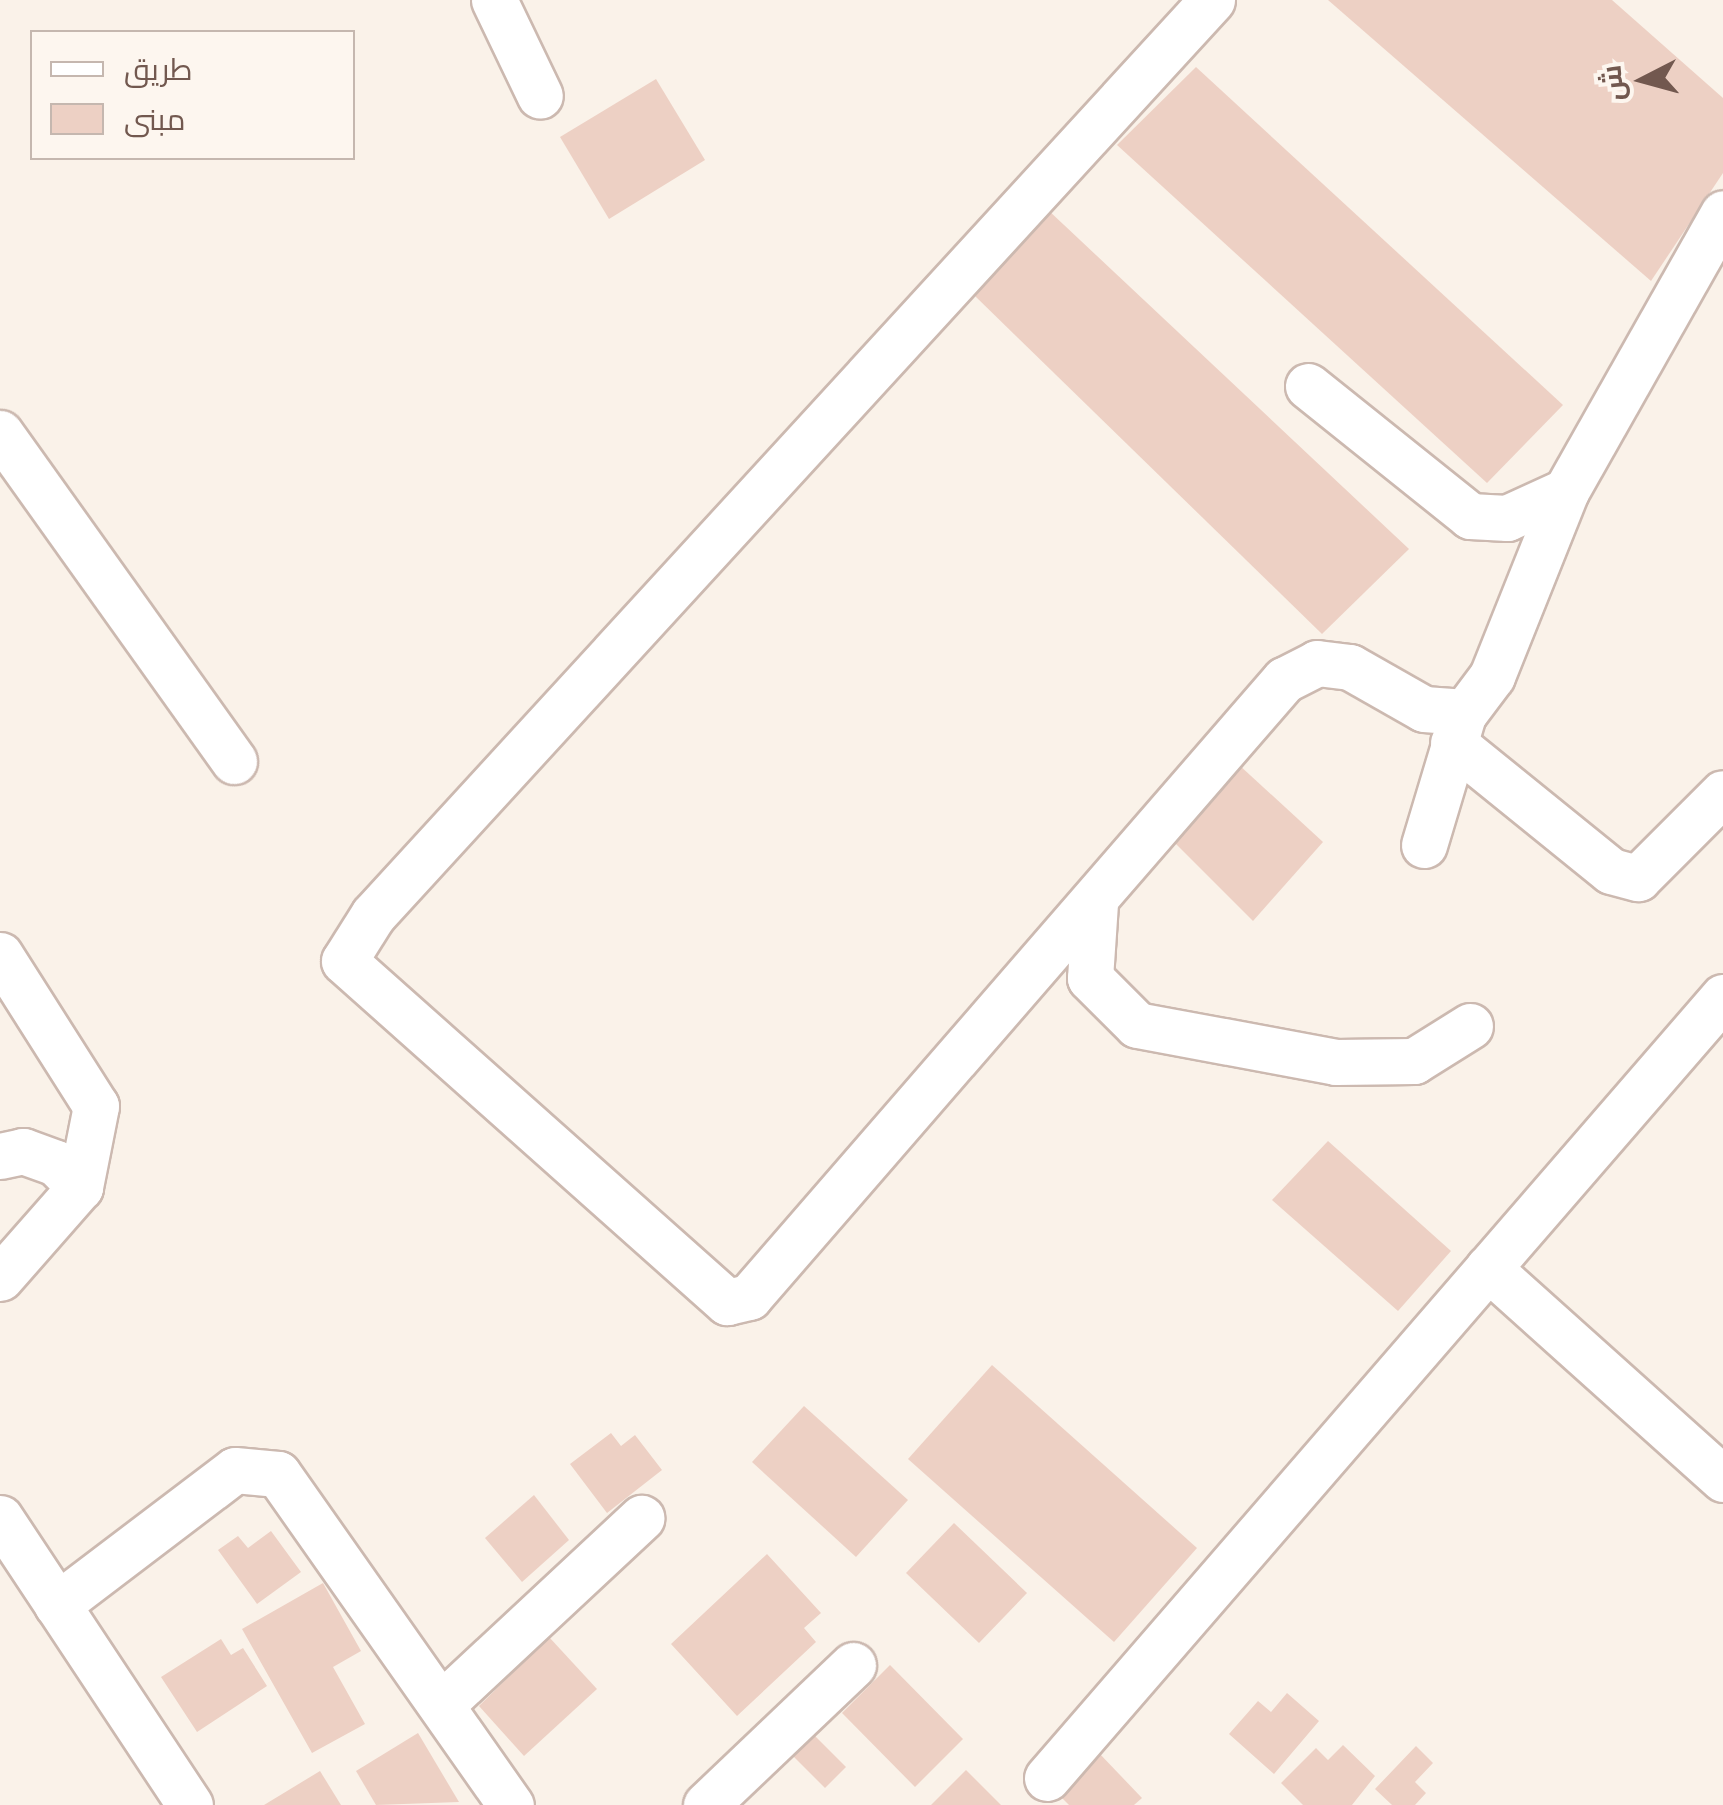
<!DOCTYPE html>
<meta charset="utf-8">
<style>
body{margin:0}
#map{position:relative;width:1723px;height:1805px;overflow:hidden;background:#faf2e9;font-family:"Source Sans 3",Cairo,sans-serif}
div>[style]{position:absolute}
.building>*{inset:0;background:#edd0c4}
.roads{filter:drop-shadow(2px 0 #ccb9b0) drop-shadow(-2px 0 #ccb9b0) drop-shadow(0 2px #ccb9b0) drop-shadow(0 -2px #ccb9b0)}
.minor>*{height:45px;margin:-22.5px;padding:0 22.5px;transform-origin:22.5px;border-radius:22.5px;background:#fff}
span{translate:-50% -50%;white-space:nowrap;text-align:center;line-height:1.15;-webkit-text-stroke:8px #fdf6ef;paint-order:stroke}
.legend{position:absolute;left:30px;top:30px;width:325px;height:130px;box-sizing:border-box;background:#fdf6ef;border:2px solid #c5b7af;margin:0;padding:12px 18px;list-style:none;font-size:30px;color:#72584f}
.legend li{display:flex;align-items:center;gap:20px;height:50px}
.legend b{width:50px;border:2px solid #c5b7af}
.north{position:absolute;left:1593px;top:30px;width:100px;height:100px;-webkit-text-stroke:8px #fdf6ef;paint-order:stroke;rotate:264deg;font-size:28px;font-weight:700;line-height:40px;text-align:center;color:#72584f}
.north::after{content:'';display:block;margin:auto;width:35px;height:45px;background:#72584f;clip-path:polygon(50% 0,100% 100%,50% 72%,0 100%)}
</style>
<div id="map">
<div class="building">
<i style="clip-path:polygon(1328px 0,1612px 0,1723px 98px,1723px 173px,1651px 281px)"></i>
<i style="clip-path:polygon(1196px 67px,1563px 405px,1487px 483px,1117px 145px)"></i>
<i style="clip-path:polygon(656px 79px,705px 160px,609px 219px,560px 137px)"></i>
<i style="clip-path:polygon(1047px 209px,1409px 549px,1322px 634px,975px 296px)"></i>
<i style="clip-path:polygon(1238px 764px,1323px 842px,1253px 921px,1170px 838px)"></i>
<i style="clip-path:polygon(1328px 1141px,1451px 1251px,1398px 1311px,1272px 1200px)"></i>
<i style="clip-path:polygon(992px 1365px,1197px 1548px,1114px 1642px,908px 1459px)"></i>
<i style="clip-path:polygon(804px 1406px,908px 1500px,856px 1557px,752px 1462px)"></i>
<i style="clip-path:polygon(611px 1433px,621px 1446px,635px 1435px,662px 1470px,607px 1513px,570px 1464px)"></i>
<i style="clip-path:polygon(534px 1495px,569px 1540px,522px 1582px,485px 1538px)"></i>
<i style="clip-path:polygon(954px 1523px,1027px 1593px,979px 1643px,906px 1573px)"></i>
<i style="clip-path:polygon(271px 1531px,301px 1572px,257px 1604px,218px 1550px,238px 1536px,248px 1548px)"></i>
<i style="clip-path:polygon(767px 1554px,821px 1613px,804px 1628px,816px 1642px,737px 1716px,671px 1644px)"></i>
<i style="clip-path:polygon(323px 1583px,361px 1651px,333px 1667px,365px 1724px,312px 1753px,242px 1629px)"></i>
<i style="clip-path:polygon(549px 1637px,597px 1689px,524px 1756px,479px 1706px)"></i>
<i style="clip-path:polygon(221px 1639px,231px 1655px,243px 1648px,267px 1686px,197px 1732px,161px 1677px)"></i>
<i style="clip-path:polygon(890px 1665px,963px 1739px,915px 1787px,842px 1713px)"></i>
<i style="clip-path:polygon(1287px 1693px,1319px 1721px,1274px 1774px,1229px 1734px,1258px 1701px,1271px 1712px)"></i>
<i style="clip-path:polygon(810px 1731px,846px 1767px,825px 1788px,789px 1752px)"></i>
<i style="clip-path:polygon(418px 1733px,459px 1802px,376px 1805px,356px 1771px)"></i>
<i style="clip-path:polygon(1343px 1745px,1375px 1776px,1352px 1805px,1303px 1805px,1281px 1783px,1316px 1748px,1328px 1760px)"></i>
<i style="clip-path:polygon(1416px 1746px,1433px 1763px,1415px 1782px,1426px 1793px,1415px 1805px,1392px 1805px,1375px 1789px)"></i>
<i style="clip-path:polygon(1098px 1752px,1142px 1798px,1134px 1805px,1069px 1805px,1057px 1793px)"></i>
<i style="clip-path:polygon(966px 1770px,1001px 1805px,931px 1805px)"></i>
<i style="clip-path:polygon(320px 1771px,341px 1805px,264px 1805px)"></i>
</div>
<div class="roads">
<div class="minor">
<i style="left:494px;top:0;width:106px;rotate:64.4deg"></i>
<i style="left:1212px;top:0;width:1241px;rotate:132.52deg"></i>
<i style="left:373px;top:915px;width:54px;rotate:122.2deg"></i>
<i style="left:344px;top:961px;width:513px;rotate:41.68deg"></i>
<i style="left:727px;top:1302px;width:23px;rotate:-13deg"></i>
<i style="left:749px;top:1297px;width:817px;rotate:-49.07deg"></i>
<i style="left:1284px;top:680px;width:37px;rotate:-27deg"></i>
<i style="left:1317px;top:663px;width:33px;rotate:7deg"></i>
<i style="left:1350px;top:667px;width:85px;rotate:29.6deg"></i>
<i style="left:1424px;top:709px;width:41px;rotate:4.2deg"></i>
<i style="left:1465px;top:712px;width:45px;rotate:-53.1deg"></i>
<i style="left:1492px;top:676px;width:199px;rotate:-68.2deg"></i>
<i style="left:1566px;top:491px;width:319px;rotate:-60.5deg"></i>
<i style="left:1308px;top:386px;width:208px;rotate:38.7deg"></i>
<i style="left:1470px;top:516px;width:37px;rotate:3deg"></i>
<i style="left:1507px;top:518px;width:65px;rotate:-24.6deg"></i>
<i style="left:0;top:433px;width:403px;rotate:54.5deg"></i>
<i style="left:1453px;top:743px;width:203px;rotate:39deg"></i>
<i style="left:1611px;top:871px;width:28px;rotate:15deg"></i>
<i style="left:1638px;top:878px;width:120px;rotate:-45deg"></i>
<i style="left:1424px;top:845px;width:133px;rotate:-73.3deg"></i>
<i style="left:1095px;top:903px;width:75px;rotate:93.8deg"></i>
<i style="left:1090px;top:978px;width:66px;rotate:45deg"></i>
<i style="left:1137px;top:1025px;width:202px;rotate:10.5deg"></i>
<i style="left:1336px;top:1062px;width:78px;rotate:-0.7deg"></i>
<i style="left:1414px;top:1061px;width:66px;rotate:-32deg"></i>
<i style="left:0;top:955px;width:179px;rotate:57.6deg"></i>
<i style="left:96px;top:1106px;width:83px;rotate:101.2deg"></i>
<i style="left:80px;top:1187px;width:121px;rotate:131.3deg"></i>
<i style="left:0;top:1156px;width:24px;rotate:-12deg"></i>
<i style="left:23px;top:1151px;width:35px;rotate:20deg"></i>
<i style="left:56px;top:1163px;width:34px;rotate:45deg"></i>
<i style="left:1488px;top:1268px;width:316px;rotate:41.9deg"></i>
<i style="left:0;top:1518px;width:344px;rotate:56.5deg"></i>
<i style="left:57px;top:1605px;width:223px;rotate:-37.2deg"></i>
<i style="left:235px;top:1470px;width:43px;rotate:5.3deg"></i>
<i style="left:278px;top:1474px;width:405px;rotate:54.9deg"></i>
<i style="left:444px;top:1702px;width:270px;rotate:-43deg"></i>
<i style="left:1047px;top:1778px;width:1033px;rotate:-49.12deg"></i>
<i style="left:706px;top:1805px;width:203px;rotate:-43.6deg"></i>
</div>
</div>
<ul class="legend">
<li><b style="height:12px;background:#fff"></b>طريق</li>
<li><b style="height:28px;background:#edd0c4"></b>مبنى</li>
</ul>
<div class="north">ش</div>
</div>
